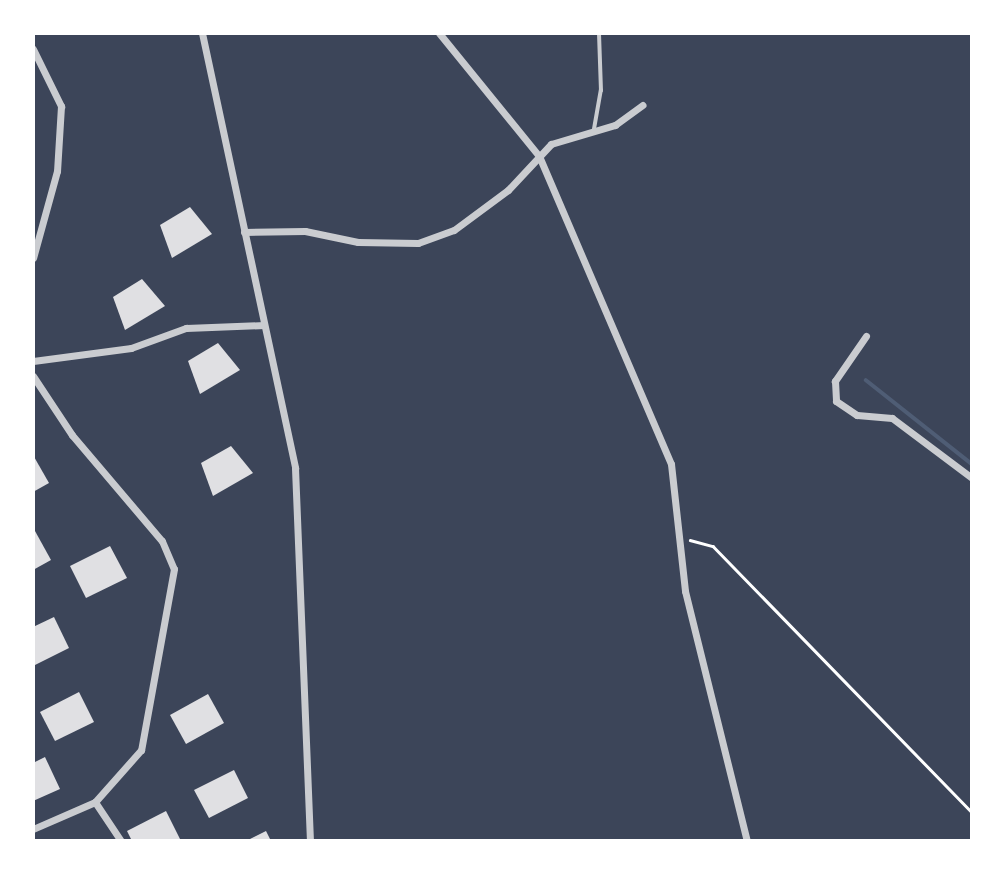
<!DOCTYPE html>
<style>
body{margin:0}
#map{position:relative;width:1005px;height:874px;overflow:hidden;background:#2d3142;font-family:"DM Sans",sans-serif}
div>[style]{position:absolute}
.green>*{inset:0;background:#3c4559}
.stream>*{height:3.5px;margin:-1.75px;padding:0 1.75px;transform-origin:1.75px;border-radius:1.75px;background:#4f5d75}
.building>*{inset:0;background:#e0e0e3}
.path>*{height:2.5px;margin:-1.25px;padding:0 1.25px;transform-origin:1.25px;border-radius:1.25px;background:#fff}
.service>*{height:3.5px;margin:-1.75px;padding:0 1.75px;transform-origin:1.75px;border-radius:1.75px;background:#caccd0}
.minor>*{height:7px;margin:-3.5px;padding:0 3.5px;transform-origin:3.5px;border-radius:3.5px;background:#caccd0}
span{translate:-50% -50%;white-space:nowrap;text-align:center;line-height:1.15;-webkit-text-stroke:5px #fff;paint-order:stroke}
.frame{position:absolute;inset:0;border:35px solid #fff;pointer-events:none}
</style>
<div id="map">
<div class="green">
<i style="clip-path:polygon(33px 33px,972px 33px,972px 841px,33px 841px)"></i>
</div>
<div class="stream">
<i style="left:866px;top:380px;width:135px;rotate:38.4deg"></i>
</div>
<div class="building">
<i style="clip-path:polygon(190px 207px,212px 234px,172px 258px,160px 225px)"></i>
<i style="clip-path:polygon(142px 279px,165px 306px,125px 330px,113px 297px)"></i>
<i style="clip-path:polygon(218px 343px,240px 370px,200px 394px,188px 361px)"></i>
<i style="clip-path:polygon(231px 446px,253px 473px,213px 496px,201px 463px)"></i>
<i style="clip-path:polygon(33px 455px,49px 483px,33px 492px)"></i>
<i style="clip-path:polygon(35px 531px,51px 560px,33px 570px,33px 532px)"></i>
<i style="clip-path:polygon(110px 546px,127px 578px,86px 598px,70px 566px)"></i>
<i style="clip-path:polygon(54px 617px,69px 648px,33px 666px,33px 627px)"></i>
<i style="clip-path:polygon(79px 692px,94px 722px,55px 741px,40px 712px)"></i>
<i style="clip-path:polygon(208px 694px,224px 723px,186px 744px,170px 715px)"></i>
<i style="clip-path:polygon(45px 757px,60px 789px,33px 801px,33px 763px)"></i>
<i style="clip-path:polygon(234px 770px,248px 798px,209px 818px,194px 790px)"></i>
<i style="clip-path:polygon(166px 811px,180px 839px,132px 841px,127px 831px)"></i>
<i style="clip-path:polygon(266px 831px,271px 841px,246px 841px)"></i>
</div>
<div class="path">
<i style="left:690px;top:540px;width:24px;rotate:15deg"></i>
<i style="left:713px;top:546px;width:371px;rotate:45.8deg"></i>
</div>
<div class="service">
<i style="left:594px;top:129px;width:39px;rotate:-80deg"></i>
<i style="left:601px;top:91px;width:58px;rotate:-92deg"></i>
</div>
<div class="minor">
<i style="left:202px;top:33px;width:445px;rotate:77.9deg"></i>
<i style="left:295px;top:468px;width:373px;rotate:87.7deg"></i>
<i style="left:439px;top:33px;width:159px;rotate:50.9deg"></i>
<i style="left:539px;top:156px;width:335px;rotate:66.8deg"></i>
<i style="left:671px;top:464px;width:128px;rotate:83.7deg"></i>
<i style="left:685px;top:591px;width:258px;rotate:76.1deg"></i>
<i style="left:33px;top:49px;width:64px;rotate:63.8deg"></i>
<i style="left:61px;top:106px;width:65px;rotate:93.5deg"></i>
<i style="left:57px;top:171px;width:90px;rotate:105.4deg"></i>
<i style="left:244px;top:232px;width:61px;rotate:-0.9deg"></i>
<i style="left:305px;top:231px;width:54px;rotate:11.7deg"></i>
<i style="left:358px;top:242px;width:60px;rotate:1deg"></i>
<i style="left:418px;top:243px;width:38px;rotate:-20deg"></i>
<i style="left:454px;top:230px;width:67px;rotate:-36.5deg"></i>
<i style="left:508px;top:190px;width:63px;rotate:-46.9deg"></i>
<i style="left:551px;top:144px;width:67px;rotate:-16.5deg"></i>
<i style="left:615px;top:125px;width:34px;rotate:-36deg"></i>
<i style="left:866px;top:336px;width:55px;rotate:124.6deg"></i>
<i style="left:835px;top:381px;width:20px;rotate:87deg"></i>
<i style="left:836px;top:401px;width:25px;rotate:34deg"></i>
<i style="left:857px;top:415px;width:35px;rotate:5deg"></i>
<i style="left:892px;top:418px;width:100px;rotate:36.9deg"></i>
<i style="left:33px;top:361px;width:99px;rotate:-7.6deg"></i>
<i style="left:131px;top:348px;width:59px;rotate:-20deg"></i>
<i style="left:186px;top:328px;width:78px;rotate:-2.2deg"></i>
<i style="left:33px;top:376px;width:71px;rotate:56.5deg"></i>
<i style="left:72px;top:435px;width:139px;rotate:49.7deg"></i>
<i style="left:162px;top:541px;width:30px;rotate:67deg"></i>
<i style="left:174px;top:569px;width:184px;rotate:100.3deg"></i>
<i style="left:141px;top:750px;width:69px;rotate:131.5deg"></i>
<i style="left:95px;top:802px;width:68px;rotate:156.5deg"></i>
<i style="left:95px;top:802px;width:47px;rotate:56.3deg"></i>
</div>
<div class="frame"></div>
</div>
